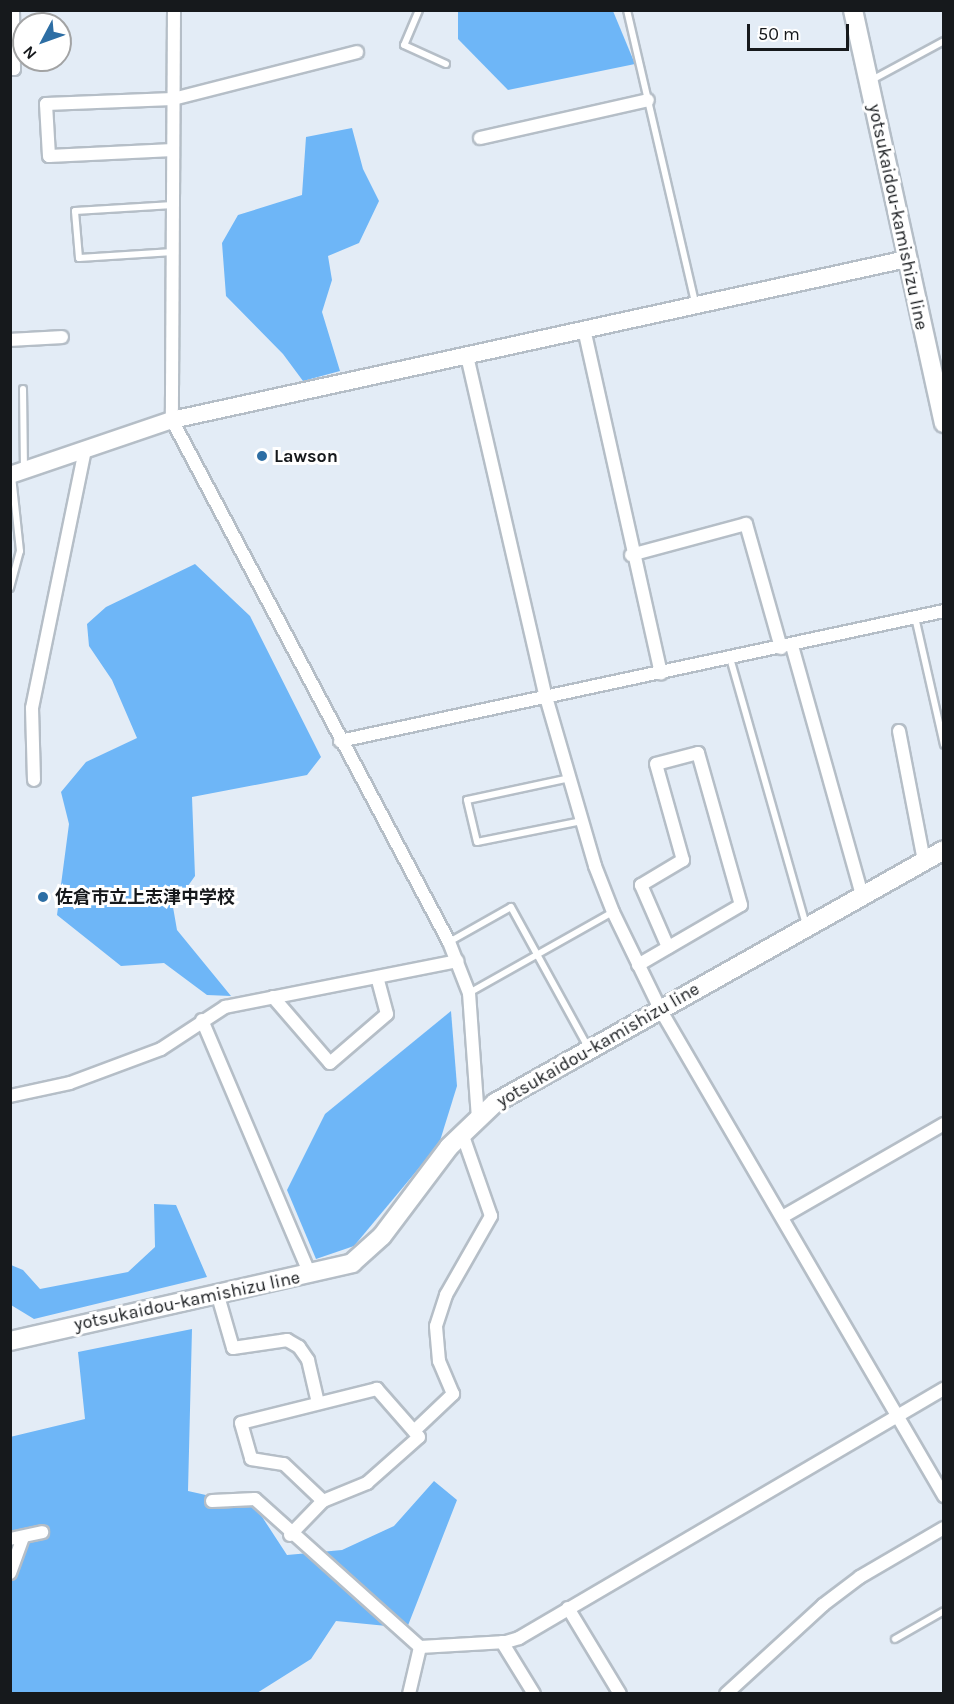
<!DOCTYPE html>
<meta charset="utf-8">
<style>
body{margin:0}
#map{position:relative;width:954px;height:1704px;overflow:hidden;background:#e3ecf6;font-family:Karla,"Noto Sans JP",sans-serif}
div>[style]{position:absolute}
.forest>*{inset:0;background:#6eb6f7}
.roads{filter:drop-shadow(2px 0 #b5bec7) drop-shadow(-2px 0 #b5bec7) drop-shadow(0 2px #b5bec7) drop-shadow(0 -2px #b5bec7)}
.service>*{height:6px;margin:-3px;padding:0 3px;transform-origin:3px;border-radius:3px;background:#fff}
.minor>*{height:12px;margin:-6px;padding:0 6px;transform-origin:6px;border-radius:6px;background:#fff}
.tertiary>*{height:16px;margin:-8px;padding:0 8px;transform-origin:8px;border-radius:8px;background:#fff}
.secondary>*{height:18px;margin:-9px;padding:0 9px;transform-origin:9px;border-radius:9px;background:#fff}
.dots>*{width:16px;height:16px;translate:-50% -50%;box-sizing:border-box;border:3px solid #fff;border-radius:50%}
span{translate:-50% -50%;white-space:nowrap;text-align:center;line-height:1.15;-webkit-text-stroke:6px #fff;paint-order:stroke}
.street-label{font-size:18px;color:#16191c}
.poi-label{font-size:18px;color:#16191c;font-weight:700}
.left{translate:0 -50%;text-align:left}
.frame{position:absolute;inset:0;border:12px solid #16191c;pointer-events:none}
.north{position:absolute;left:12px;top:12px;width:60px;height:60px;box-sizing:border-box;background:#fff;border:2px solid #a2a3a4;border-radius:50%;rotate:229deg;font-size:16px;font-weight:700;line-height:24px;text-align:center;color:#16191c}
.north::after{content:'';display:block;margin:auto;width:21px;height:27px;background:#2d6ea4;clip-path:polygon(50% 0,100% 100%,50% 72%,0 100%)}
.scale{position:absolute;left:747px;top:24px;width:102px;height:27px;box-sizing:border-box;border:3px solid #16191c;border-top:0;padding-left:8px;font-size:18px;line-height:21px;white-space:nowrap;color:#16191c;-webkit-text-stroke:4px #fff;paint-order:stroke}
</style>
<div id="map">
<div class="forest">
<i style="clip-path:polygon(458px 11px,613px 11px,635px 64px,508px 90px,458px 39px)"></i>
<i style="clip-path:polygon(352px 128px,363px 169px,379px 201px,359px 243px,328px 256px,332px 280px,322px 312px,340px 371px,303px 381px,283px 354px,226px 296px,222px 243px,238px 215px,302px 195px,306px 137px)"></i>
<i style="clip-path:polygon(195px 564px,250px 616px,321px 757px,307px 775px,192px 797px,195px 876px,173px 907px,177px 930px,231px 996px,207px 995px,164px 963px,121px 966px,57px 915px,69px 824px,61px 792px,86px 762px,137px 738px,112px 680px,89px 646px,87px 624px,106px 607px)"></i>
<i style="clip-path:polygon(451px 1011px,457px 1086px,439px 1144px,354px 1246px,316px 1259px,287px 1190px,325px 1114px)"></i>
<i style="clip-path:polygon(154px 1204px,176px 1205px,207px 1277px,34px 1319px,11px 1305px,11px 1265px,23px 1270px,40px 1289px,128px 1272px,155px 1247px)"></i>
<i style="clip-path:polygon(192px 1329px,188px 1491px,255px 1506px,287px 1555px,342px 1550px,394px 1526px,434px 1481px,457px 1500px,407px 1628px,336px 1621px,311px 1659px,257px 1693px,11px 1693px,10px 1437px,85px 1419px,78px 1352px)"></i>
</div>
<div class="roads">
<div class="service">
<i style="left:419px;top:10px;width:38px;rotate:113deg"></i>
<i style="left:404px;top:45px;width:46px;rotate:24.3deg"></i>
<i style="left:627px;top:10px;width:301px;rotate:76.9deg"></i>
<i style="left:870px;top:81px;width:84px;rotate:-28.4deg"></i>
<i style="left:173px;top:252px;width:94px;rotate:176.3deg"></i>
<i style="left:79px;top:258px;width:47px;rotate:-94.9deg"></i>
<i style="left:75px;top:211px;width:98px;rotate:-3.5deg"></i>
<i style="left:23px;top:389px;width:78px;rotate:89.3deg"></i>
<i style="left:10px;top:588px;width:38px;rotate:-75deg"></i>
<i style="left:20px;top:551px;width:75px;rotate:-96.1deg"></i>
<i style="left:915px;top:617px;width:131px;rotate:77.2deg"></i>
<i style="left:730px;top:658px;width:278px;rotate:74.1deg"></i>
<i style="left:570px;top:778px;width:105px;rotate:167.9deg"></i>
<i style="left:467px;top:800px;width:43px;rotate:76.6deg"></i>
<i style="left:477px;top:842px;width:107px;rotate:-11.3deg"></i>
<i style="left:449px;top:942px;width:71px;rotate:-29.4deg"></i>
<i style="left:511px;top:907px;width:162px;rotate:61.2deg"></i>
<i style="left:469px;top:993px;width:165px;rotate:-29.4deg"></i>
<i style="left:895px;top:1639px;width:56px;rotate:-29.7deg"></i>
</div>
<div class="minor">
<i style="left:174px;top:10px;width:410px;rotate:90.3deg"></i>
<i style="left:172px;top:420px;width:591px;rotate:62.05deg"></i>
<i style="left:449px;top:942px;width:55px;rotate:68.6deg"></i>
<i style="left:469px;top:993px;width:126px;rotate:85.9deg"></i>
<i style="left:10px;top:69px;width:4px"></i>
<i style="left:14px;top:69px;width:59px;rotate:-91deg"></i>
<i style="left:480px;top:138px;width:172px;rotate:-12.7deg"></i>
<i style="left:173px;top:150px;width:124px;rotate:177.2deg"></i>
<i style="left:49px;top:156px;width:52px;rotate:-93.3deg"></i>
<i style="left:46px;top:104px;width:127px;rotate:-2.3deg"></i>
<i style="left:173px;top:99px;width:190px;rotate:-14.3deg"></i>
<i style="left:584px;top:329px;width:353px;rotate:77.4deg"></i>
<i style="left:10px;top:340px;width:52px;rotate:-3.3deg"></i>
<i style="left:467px;top:356px;width:350px;rotate:77deg"></i>
<i style="left:546px;top:697px;width:176px;rotate:73.8deg"></i>
<i style="left:595px;top:866px;width:49px;rotate:68.6deg"></i>
<i style="left:613px;top:912px;width:108px;rotate:64.1deg"></i>
<i style="left:660px;top:1009px;width:564px;rotate:59.75deg"></i>
<i style="left:631px;top:555px;width:119px;rotate:-15.1deg"></i>
<i style="left:746px;top:524px;width:129px;rotate:74.2deg"></i>
<i style="left:792px;top:646px;width:259px;rotate:74.3deg"></i>
<i style="left:899px;top:731px;width:132px;rotate:79.1deg"></i>
<i style="left:340px;top:741px;width:618px;rotate:-12.15deg"></i>
<i style="left:34px;top:780px;width:72px;rotate:-91.6deg"></i>
<i style="left:32px;top:708px;width:263px;rotate:-78.4deg"></i>
<i style="left:638px;top:965px;width:119px;rotate:-30.2deg"></i>
<i style="left:741px;top:905px;width:158px;rotate:-105.8deg"></i>
<i style="left:698px;top:753px;width:43px;rotate:165.3deg"></i>
<i style="left:656px;top:764px;width:100px;rotate:74.3deg"></i>
<i style="left:683px;top:860px;width:49px;rotate:149.2deg"></i>
<i style="left:641px;top:885px;width:68px;rotate:66.5deg"></i>
<i style="left:273px;top:997px;width:87px;rotate:49.2deg"></i>
<i style="left:330px;top:1063px;width:75px;rotate:-40.7deg"></i>
<i style="left:387px;top:1014px;width:38px;rotate:-105deg"></i>
<i style="left:202px;top:1020px;width:277px;rotate:67deg"></i>
<i style="left:10px;top:1096px;width:61px;rotate:-12.2deg"></i>
<i style="left:70px;top:1083px;width:97px;rotate:-20.5deg"></i>
<i style="left:161px;top:1049px;width:77px;rotate:-33.3deg"></i>
<i style="left:225px;top:1007px;width:237px;rotate:-11.2deg"></i>
<i style="left:784px;top:1216px;width:185px;rotate:-29.9deg"></i>
<i style="left:218px;top:1296px;width:54px;rotate:73.9deg"></i>
<i style="left:233px;top:1348px;width:55px;rotate:-8.4deg"></i>
<i style="left:287px;top:1340px;width:14px;rotate:30deg"></i>
<i style="left:299px;top:1347px;width:16px;rotate:55deg"></i>
<i style="left:308px;top:1360px;width:44px;rotate:76.9deg"></i>
<i style="left:414px;top:1431px;width:54px;rotate:-43.5deg"></i>
<i style="left:453px;top:1394px;width:36px;rotate:-113deg"></i>
<i style="left:439px;top:1361px;width:35px;rotate:-95deg"></i>
<i style="left:436px;top:1326px;width:33px;rotate:-72deg"></i>
<i style="left:446px;top:1295px;width:91px;rotate:-60.3deg"></i>
<i style="left:491px;top:1216px;width:88px;rotate:-109.3deg"></i>
<i style="left:212px;top:1501px;width:43px;rotate:-2.7deg"></i>
<i style="left:255px;top:1499px;width:222px;rotate:41.9deg"></i>
<i style="left:420px;top:1647px;width:86px;rotate:-3.3deg"></i>
<i style="left:506px;top:1642px;width:14px;rotate:-17deg"></i>
<i style="left:519px;top:1638px;width:493px;rotate:-30.4deg"></i>
<i style="left:290px;top:1535px;width:47px;rotate:-45.9deg"></i>
<i style="left:323px;top:1501px;width:48px;rotate:-22.2deg"></i>
<i style="left:367px;top:1483px;width:69px;rotate:-41.5deg"></i>
<i style="left:419px;top:1437px;width:64px;rotate:-131.2deg"></i>
<i style="left:377px;top:1389px;width:140px;rotate:166deg"></i>
<i style="left:241px;top:1423px;width:37px;rotate:74deg"></i>
<i style="left:251px;top:1459px;width:33px;rotate:9deg"></i>
<i style="left:284px;top:1464px;width:54px;rotate:43.5deg"></i>
<i style="left:10px;top:1539px;width:33px;rotate:-12deg"></i>
<i style="left:10px;top:1573px;width:37px;rotate:-70deg"></i>
<i style="left:568px;top:1608px;width:100px;rotate:58.8deg"></i>
<i style="left:502px;top:1642px;width:61px;rotate:58.4deg"></i>
<i style="left:409px;top:1694px;width:48px;rotate:-76.8deg"></i>
<i style="left:726px;top:1694px;width:132px;rotate:-42.5deg"></i>
<i style="left:823px;top:1605px;width:46px;rotate:-37.1deg"></i>
<i style="left:860px;top:1577px;width:97px;rotate:-30.3deg"></i>
</div>
<div class="tertiary">
<i style="left:10px;top:475px;width:171px;rotate:-18.8deg"></i>
<i style="left:172px;top:420px;width:752px;rotate:-12.36deg"></i>
</div>
<div class="secondary">
<i style="left:853px;top:10px;width:423px;rotate:77.6deg"></i>
<i style="left:10px;top:1341px;width:351px;rotate:-12.8deg"></i>
<i style="left:352px;top:1263px;width:40px;rotate:-42deg"></i>
<i style="left:382px;top:1236px;width:111px;rotate:-53deg"></i>
<i style="left:449px;top:1147px;width:64px;rotate:-43.7deg"></i>
<i style="left:495px;top:1103px;width:515px;rotate:-29.4deg"></i>
</div>
</div>
<div class="dots">
<i style="left:262px;top:456px;background:#2d6ea4"></i>
<i style="left:43px;top:897px;background:#2d6ea4"></i>
</div>
<div class="street-label">
<span style="left:898px;top:217px;rotate:78deg">yotsukaidou-kamishizu line</span>
<span style="left:598px;top:1045px;rotate:-30deg">yotsukaidou-kamishizu line</span>
<span style="left:187px;top:1301px;rotate:-12deg">yotsukaidou-kamishizu line</span>
</div>
<div class="poi-label">
<span class="left" style="left:274px;top:456px">Lawson</span>
<span class="left" style="left:55px;top:897px">佐倉市立上志津中学校</span>
</div>
<div class="frame"></div>
<div class="north">N</div>
<div class="scale">50 m</div>
</div>
